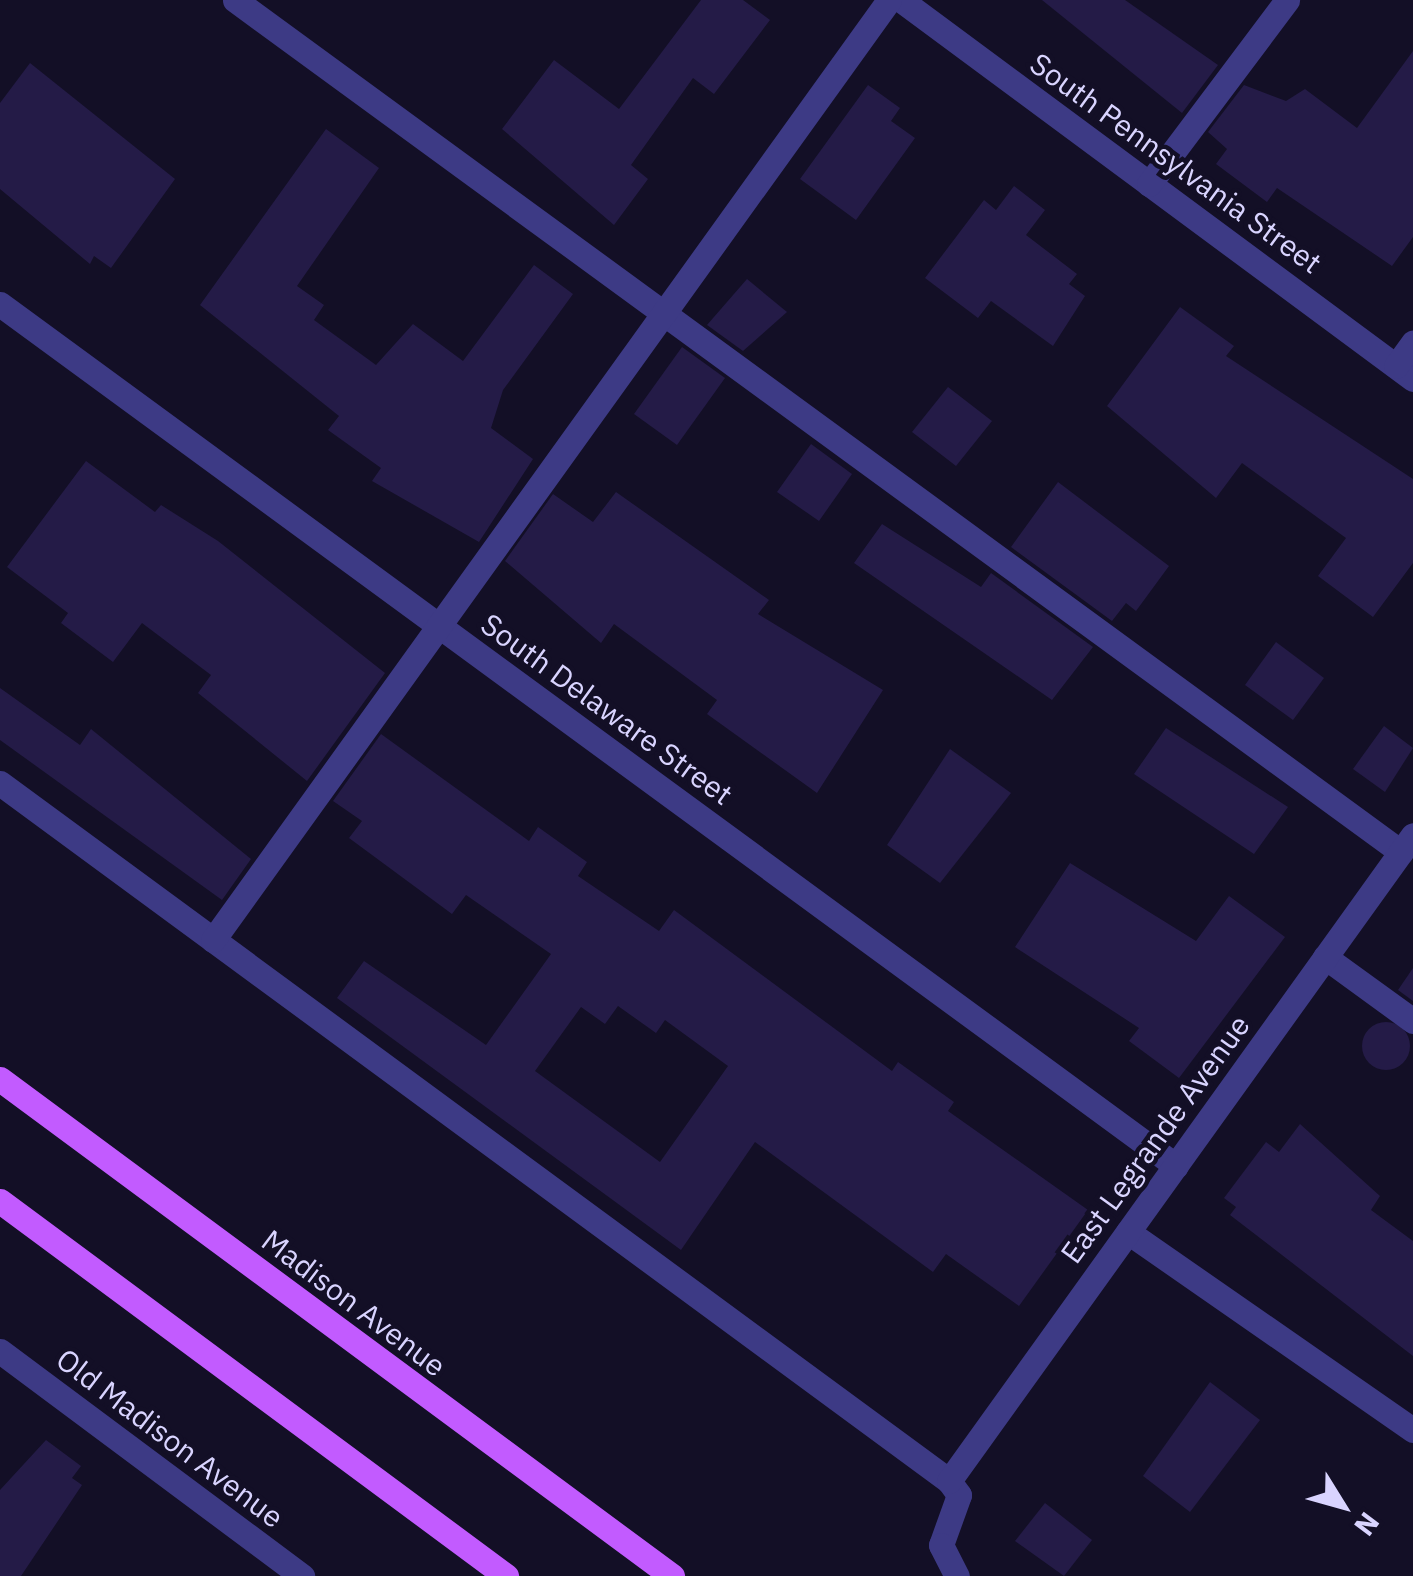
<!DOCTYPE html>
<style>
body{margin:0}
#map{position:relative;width:1413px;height:1576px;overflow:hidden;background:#130f26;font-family:"IBM Plex Sans",sans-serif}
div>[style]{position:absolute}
.building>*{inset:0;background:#241b47}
.round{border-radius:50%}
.minor>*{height:25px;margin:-12.5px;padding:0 12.5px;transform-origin:12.5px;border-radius:12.5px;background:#3d3a85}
.major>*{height:25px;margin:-12.5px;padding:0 12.5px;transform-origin:12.5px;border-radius:12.5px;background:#c25bff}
span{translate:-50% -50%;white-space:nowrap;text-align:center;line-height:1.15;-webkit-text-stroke:9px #130f26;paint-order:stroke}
.street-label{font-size:30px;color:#d9d4ff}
.north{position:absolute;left:1293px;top:1456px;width:100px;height:100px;-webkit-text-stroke:8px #130f26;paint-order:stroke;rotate:127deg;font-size:28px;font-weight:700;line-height:40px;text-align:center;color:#d9d4ff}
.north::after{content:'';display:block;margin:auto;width:35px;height:45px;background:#d9d4ff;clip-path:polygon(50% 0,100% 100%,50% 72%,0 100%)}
</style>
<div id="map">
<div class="building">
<i style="clip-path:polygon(701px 0,743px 0,770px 20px,714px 94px,693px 78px,631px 165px,648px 179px,614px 225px,502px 129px,554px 60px,619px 109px)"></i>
<i style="clip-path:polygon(1042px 0,1125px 0,1218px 65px,1182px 113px)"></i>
<i style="clip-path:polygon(1413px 51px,1413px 237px,1392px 266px,1277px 188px,1267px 202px,1216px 164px,1227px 149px,1208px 132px,1244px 85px,1286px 101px,1305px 89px,1357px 128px)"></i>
<i style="clip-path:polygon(30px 63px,175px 179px,111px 268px,94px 256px,90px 264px,0 189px,0 103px)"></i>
<i style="clip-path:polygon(868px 85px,900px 108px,891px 121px,915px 138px,856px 220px,800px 179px)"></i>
<i style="clip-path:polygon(326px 129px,379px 168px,297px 286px,324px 305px,314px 320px,376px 365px,413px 324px,463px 361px,534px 265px,573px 294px,503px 390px,491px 428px,533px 459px,479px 542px,372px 481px,381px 468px,328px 430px,339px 416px,200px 305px)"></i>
<i style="clip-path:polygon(1014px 186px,1045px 210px,1026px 235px,1077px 274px,1069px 284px,1085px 296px,1053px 346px,991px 301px,978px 318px,925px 278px,984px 200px,996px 210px)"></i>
<i style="clip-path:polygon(747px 279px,787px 312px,743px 351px,707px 325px)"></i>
<i style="clip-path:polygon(1180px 307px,1234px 346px,1226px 356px,1413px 479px,1413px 563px,1373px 617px,1318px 576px,1346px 538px,1242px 463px,1216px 498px,1107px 406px)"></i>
<i style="clip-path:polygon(682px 347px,725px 378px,677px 445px,634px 414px)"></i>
<i style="clip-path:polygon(948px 387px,992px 421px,956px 466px,912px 432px)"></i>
<i style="clip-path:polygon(811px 444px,852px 474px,819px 521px,777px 492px)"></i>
<i style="clip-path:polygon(86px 461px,155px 512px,161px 505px,218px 541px,385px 673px,307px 781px,198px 693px,211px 675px,142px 623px,113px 662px,61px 623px,68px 613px,7px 567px)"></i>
<i style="clip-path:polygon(1058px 482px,1169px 566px,1136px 611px,1126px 603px,1112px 621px,1011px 547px)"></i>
<i style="clip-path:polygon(616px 492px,769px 600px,758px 614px,883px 690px,817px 793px,707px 714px,717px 700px,614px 624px,601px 643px,505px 561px,553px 494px,593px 522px)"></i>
<i style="clip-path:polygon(882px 524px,981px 587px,991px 573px,1093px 647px,1052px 700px,854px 563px)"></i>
<i style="clip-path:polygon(1276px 642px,1324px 678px,1293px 720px,1245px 685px)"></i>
<i style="clip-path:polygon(0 688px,80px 745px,91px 729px,251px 859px,222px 900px,0 740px)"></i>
<i style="clip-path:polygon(1384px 726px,1413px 748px,1385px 792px,1353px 769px)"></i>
<i style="clip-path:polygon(1166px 728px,1288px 807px,1254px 854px,1134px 774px)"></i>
<i style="clip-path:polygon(evenodd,381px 734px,529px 841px,538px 827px,587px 862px,578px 876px,659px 931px,674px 910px,892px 1071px,898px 1062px,954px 1102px,948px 1111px,1088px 1210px,1019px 1306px,946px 1254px,933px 1272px,755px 1142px,681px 1250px,337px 998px,364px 961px,486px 1045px,551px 954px,466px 895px,452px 914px,349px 838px,362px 821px,333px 801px,381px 734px,618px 1006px,656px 1033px,665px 1020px,728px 1066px,660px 1162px,535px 1071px,581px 1007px,605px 1024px,618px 1006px)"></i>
<i style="clip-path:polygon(950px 749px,1011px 793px,940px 883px,887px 845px)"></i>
<i style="clip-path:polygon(1070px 863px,1196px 941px,1229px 896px,1285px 937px,1179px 1078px,1129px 1041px,1139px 1028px,1015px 947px)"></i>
<i style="clip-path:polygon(1413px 968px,1413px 1001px,1398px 990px)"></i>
<i class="round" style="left:1362px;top:1022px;width:48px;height:48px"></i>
<i style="clip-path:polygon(1300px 1124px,1380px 1196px,1371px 1210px,1413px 1241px,1413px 1356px,1230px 1215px,1236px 1207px,1224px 1198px,1266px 1142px,1279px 1152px)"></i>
<i style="clip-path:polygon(1210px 1382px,1260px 1420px,1190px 1512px,1143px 1476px)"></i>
<i style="clip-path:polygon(46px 1440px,81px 1466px,72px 1478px,82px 1485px,21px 1576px,0 1576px,0 1490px)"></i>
<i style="clip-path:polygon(1045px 1503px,1092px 1540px,1064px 1576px,1015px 1541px)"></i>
</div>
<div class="minor">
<i style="left:235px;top:0;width:1444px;rotate:36.16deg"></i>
<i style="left:901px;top:0;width:637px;rotate:36.51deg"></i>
<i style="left:1149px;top:184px;width:230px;rotate:-53.1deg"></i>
<i style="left:0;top:304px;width:1458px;rotate:36.24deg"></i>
<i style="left:1396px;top:366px;width:29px;rotate:-54deg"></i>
<i style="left:0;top:783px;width:1178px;rotate:36.33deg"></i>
<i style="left:949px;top:1481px;width:17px;rotate:54deg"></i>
<i style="left:959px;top:1495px;width:53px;rotate:109.8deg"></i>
<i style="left:941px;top:1545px;width:35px;rotate:63deg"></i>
<i style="left:213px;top:940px;width:1158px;rotate:-54.28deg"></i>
<i style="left:1325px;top:957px;width:109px;rotate:36deg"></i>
<i style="left:1128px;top:1232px;width:347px;rotate:34.8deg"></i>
<i style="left:0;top:1351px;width:377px;rotate:36.7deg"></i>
<i style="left:949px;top:1481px;width:795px;rotate:-54.31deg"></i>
</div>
<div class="major">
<i style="left:0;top:1079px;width:836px;rotate:36.49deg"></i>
<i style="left:0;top:1201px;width:630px;rotate:36.54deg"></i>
</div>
<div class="street-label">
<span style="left:1176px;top:163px;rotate:36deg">South Pennsylvania Street</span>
<span style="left:607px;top:709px;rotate:36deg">South Delaware Street</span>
<span style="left:1155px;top:1139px;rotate:-54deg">East Legrande Avenue</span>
<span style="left:354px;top:1303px;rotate:37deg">Madison Avenue</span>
<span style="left:170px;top:1438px;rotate:37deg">Old Madison Avenue</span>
</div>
<div class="north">N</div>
</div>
